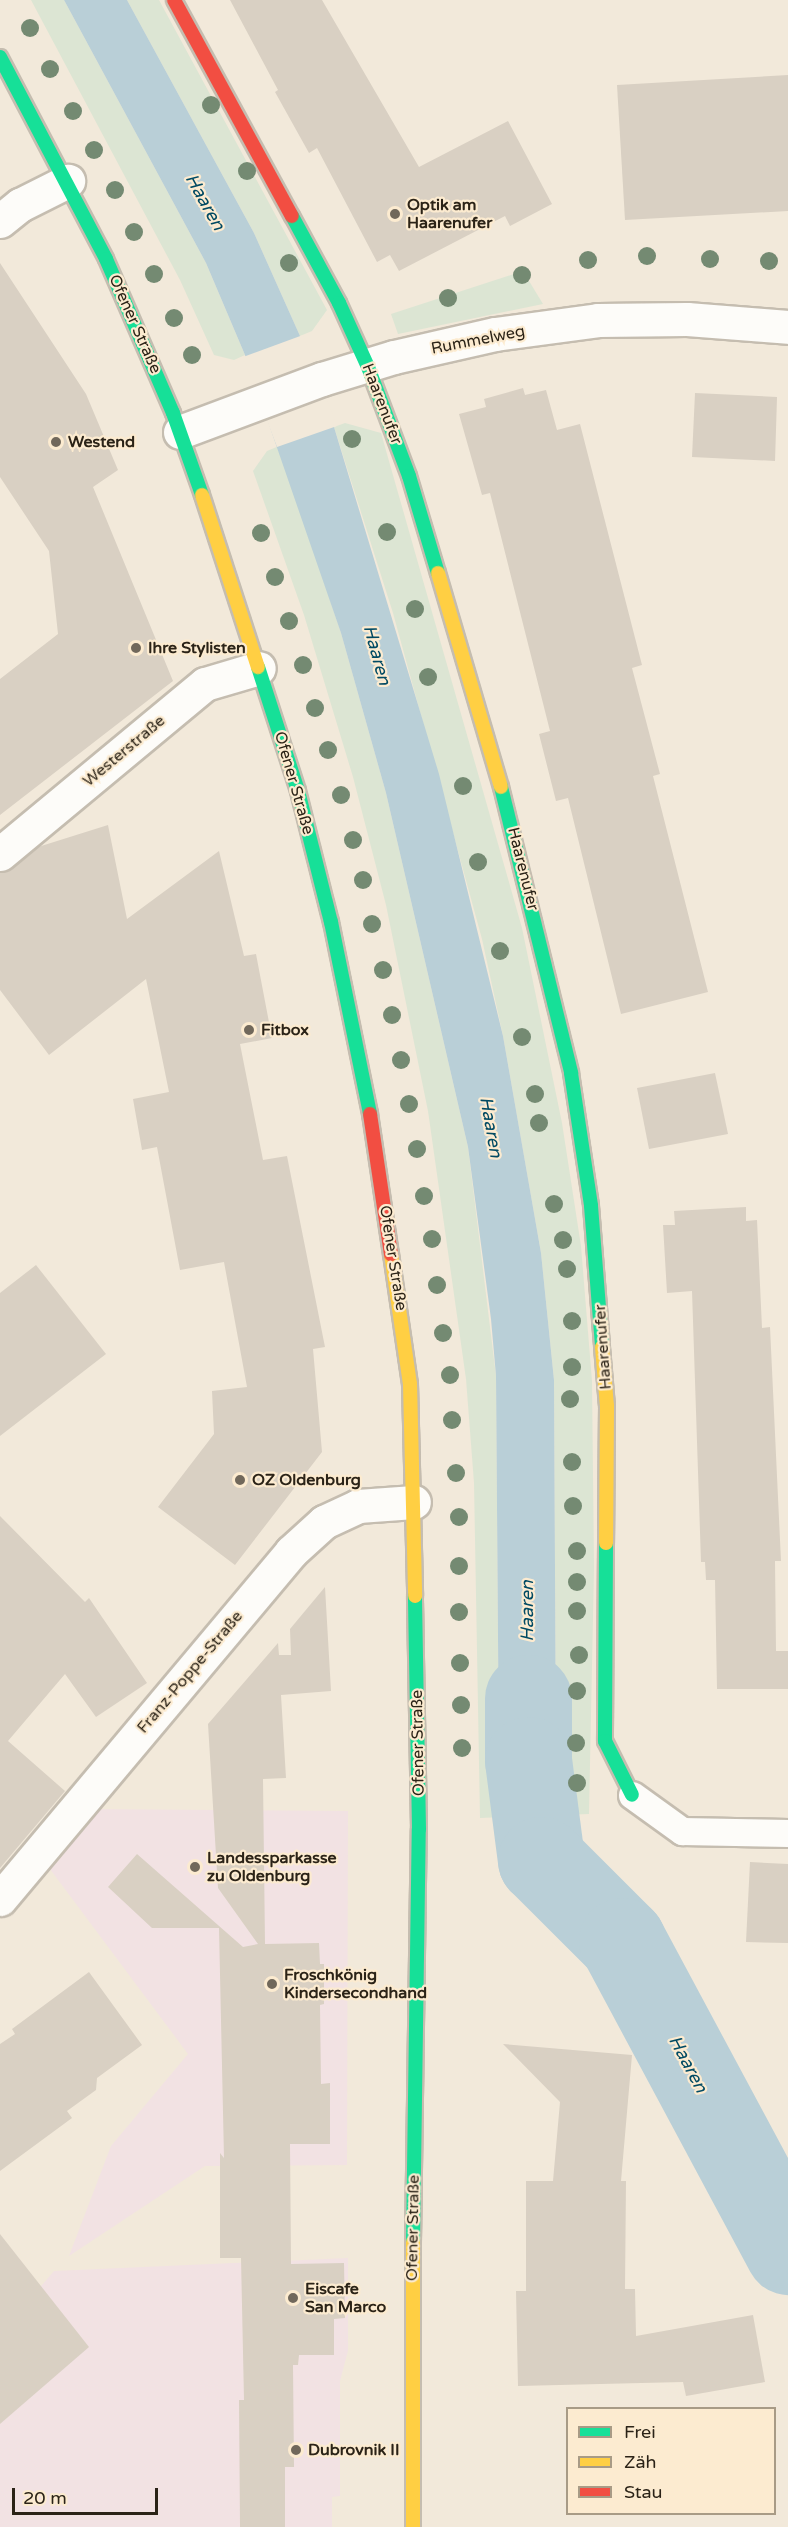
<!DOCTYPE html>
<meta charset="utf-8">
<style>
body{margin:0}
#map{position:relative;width:788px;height:2527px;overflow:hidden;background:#f2e9da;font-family:"Varela Round",sans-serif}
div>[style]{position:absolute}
.commercial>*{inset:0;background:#f2e2e3}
.green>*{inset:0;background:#dce5d3}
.water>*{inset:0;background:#b9cfd7}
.pier>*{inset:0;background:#f2e9da}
.river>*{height:87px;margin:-43.5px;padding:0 43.5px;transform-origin:43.5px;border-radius:43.5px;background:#b9cfd7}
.building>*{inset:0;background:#d9d0c3}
.roads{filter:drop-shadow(2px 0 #c5bdb0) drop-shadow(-2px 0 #c5bdb0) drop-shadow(0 2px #c5bdb0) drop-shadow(0 -2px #c5bdb0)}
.lane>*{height:27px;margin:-13.5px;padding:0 13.5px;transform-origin:13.5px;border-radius:13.5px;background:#fdfcf9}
.street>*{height:33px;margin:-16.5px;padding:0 16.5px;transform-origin:16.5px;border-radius:16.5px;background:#fdfcf9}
.fast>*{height:14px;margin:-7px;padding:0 7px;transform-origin:7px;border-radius:7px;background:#16e098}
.slow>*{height:14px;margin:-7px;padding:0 7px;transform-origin:7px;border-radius:7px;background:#ffcf43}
.jam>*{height:14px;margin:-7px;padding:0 7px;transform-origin:7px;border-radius:7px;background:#f24e42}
.trees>*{width:18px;height:18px;margin:-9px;border-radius:50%;background:#748a72}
.dots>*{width:16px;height:16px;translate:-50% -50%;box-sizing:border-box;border:3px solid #fcebd0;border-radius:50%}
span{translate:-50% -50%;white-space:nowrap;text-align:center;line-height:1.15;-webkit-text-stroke:4.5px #fcebd0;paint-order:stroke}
.poi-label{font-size:16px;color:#2b2317;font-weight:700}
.left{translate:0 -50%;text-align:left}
.street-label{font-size:16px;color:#2b2317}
.water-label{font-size:18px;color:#014a63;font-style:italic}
.legend{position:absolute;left:566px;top:2407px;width:210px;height:108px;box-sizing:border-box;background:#fcebd0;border:2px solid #a89b86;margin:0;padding:8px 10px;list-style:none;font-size:18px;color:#2b2317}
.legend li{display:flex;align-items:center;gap:12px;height:30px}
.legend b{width:30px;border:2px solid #a89b86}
.scale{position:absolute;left:12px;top:2488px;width:146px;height:27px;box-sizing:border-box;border:3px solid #2b2317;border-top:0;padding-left:8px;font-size:18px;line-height:21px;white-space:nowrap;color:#2b2317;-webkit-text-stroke:4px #fcebd0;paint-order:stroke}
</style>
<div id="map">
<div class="commercial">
<i style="clip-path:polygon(75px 1809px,348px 1811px,347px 2165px,205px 2166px,69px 2256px,111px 2146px,188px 2054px,38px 1853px)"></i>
<i style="clip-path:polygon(348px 2258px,348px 2351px,340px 2381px,340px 2496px,332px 2497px,332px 2527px,0 2527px,0 2334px,54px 2271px)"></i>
</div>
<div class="green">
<i style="clip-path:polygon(31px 0,64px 0,206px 263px,245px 355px,234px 360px,214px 355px,180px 280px)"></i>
<i style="clip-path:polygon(127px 0,159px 0,327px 310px,312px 331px,300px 336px,254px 233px)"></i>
<i style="clip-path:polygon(523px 271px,543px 304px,398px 334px,391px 314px)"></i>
<i style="clip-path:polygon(345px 423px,381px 433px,522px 928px,562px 1123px,581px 1246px,592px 1381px,594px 1567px,589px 1814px,562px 1815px,556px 1758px,554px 1380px,541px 1253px,503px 1036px,482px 939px,393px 613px,334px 427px)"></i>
<i style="clip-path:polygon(279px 446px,341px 633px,386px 793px,468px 1147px,496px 1376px,499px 1768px,504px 1817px,480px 1818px,474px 1483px,466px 1379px,428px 1111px,386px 905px,353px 777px,304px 615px,253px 471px,267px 451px)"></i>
</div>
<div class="water">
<i style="clip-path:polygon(64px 0,127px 0,254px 233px,300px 336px,334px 427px,439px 774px,503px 1036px,541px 1253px,554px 1380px,556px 1758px,562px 1815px,504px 1817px,499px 1768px,496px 1376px,491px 1319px,468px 1147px,386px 793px,341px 633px,245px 355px,206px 263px)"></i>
</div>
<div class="pier">
<i style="clip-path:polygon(303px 335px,337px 426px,277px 447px,243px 357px)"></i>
</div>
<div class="river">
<i style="left:528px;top:1698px;width:62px;rotate:90deg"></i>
<i style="left:528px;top:1760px;width:101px;rotate:82.6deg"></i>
<i style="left:541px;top:1860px;width:115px;rotate:45deg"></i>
<i style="left:622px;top:1941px;width:352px;rotate:61.8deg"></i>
</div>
<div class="building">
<i style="clip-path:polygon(230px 0,322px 0,419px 167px,508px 121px,552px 204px,510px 226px,505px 216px,399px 271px,390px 255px,377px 262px,317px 148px,309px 153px,275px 92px,278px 90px)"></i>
<i style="clip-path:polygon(788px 75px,788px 211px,625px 220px,617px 85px)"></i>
<i style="clip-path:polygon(0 263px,86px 394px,118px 470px,93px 487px,173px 681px,0 815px,0 679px,58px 634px,49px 551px,0 477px)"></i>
<i style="clip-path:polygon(523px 388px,525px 395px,546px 390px,557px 430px,580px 424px,642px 665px,632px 668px,660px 774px,653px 776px,708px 992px,621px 1014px,568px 798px,556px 801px,539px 734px,550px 731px,490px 493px,482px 495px,459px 414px,486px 407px,484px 399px)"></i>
<i style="clip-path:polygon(695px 393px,777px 397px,775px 461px,692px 457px)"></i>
<i style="clip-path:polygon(108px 825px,127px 919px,219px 851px,244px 956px,256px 954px,272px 1038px,240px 1044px,263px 1160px,287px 1156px,325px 1347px,313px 1349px,322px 1452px,235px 1565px,158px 1507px,214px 1434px,212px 1391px,247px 1387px,224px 1262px,180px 1270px,157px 1147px,142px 1150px,133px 1099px,169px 1092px,146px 979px,49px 1055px,0 990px,0 872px,12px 868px,38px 847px)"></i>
<i style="clip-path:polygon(715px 1073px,728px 1134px,649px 1149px,637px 1088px)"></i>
<i style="clip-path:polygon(746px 1207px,746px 1221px,757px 1220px,762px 1328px,770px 1327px,781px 1561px,775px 1561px,776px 1651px,788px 1651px,788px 1689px,717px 1689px,715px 1580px,706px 1580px,705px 1562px,701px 1562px,692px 1291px,667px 1293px,663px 1225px,675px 1225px,674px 1211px)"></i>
<i style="clip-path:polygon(36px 1265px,106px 1354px,0 1436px,0 1293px)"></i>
<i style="clip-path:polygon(0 1516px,85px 1602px,89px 1598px,147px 1683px,96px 1717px,65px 1674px,8px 1741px,65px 1791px,0 1868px)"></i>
<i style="clip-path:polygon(325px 1587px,331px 1691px,281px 1695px,286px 1778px,263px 1779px,265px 1944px,319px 1943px,320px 1964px,324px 1964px,324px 2004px,320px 2005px,321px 2084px,330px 2083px,330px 2144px,290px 2144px,291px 2264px,344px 2263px,345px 2318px,334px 2319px,334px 2355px,299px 2355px,298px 2365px,293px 2365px,294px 2467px,285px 2467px,285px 2527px,240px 2527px,239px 2400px,244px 2400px,241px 2258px,220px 2258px,220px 2153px,224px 2158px,219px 1928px,152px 1928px,108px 1887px,137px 1854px,243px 1947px,258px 1944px,218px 1888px,208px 1724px,278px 1643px,279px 1655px,291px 1655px,290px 1629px)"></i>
<i style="clip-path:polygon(750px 1862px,788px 1864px,788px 1943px,746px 1942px)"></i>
<i style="clip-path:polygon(89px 1972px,142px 2045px,97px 2078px,96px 2090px,67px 2111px,72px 2118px,0 2171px,0 2044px,15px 2034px,12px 2029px)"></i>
<i style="clip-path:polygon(503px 2044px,632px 2055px,621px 2181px,626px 2181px,625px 2289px,635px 2289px,636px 2336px,753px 2315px,765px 2382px,686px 2396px,683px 2382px,518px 2386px,516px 2291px,526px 2291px,526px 2181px,553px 2181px,560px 2102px)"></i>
<i style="clip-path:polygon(0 2234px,89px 2347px,0 2424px)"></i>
</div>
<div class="roads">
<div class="lane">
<i style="left:632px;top:1795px;width:62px;rotate:35.8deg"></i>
<i style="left:682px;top:1831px;width:106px;rotate:1.1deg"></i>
</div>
<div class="street">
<i style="left:0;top:221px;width:26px;rotate:-39deg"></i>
<i style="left:20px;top:205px;width:54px;rotate:-26.6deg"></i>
<i style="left:180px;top:432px;width:152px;rotate:-20.5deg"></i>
<i style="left:322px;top:379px;width:75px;rotate:-17deg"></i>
<i style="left:394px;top:357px;width:104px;rotate:-12.8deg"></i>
<i style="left:495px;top:334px;width:104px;rotate:-7.7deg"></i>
<i style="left:598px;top:320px;width:89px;rotate:-0.6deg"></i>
<i style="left:687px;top:319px;width:101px;rotate:4.5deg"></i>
<i style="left:0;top:854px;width:266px;rotate:-39.7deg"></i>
<i style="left:205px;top:684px;width:56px;rotate:-16.5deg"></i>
<i style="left:0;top:1899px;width:453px;rotate:-50deg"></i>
<i style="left:291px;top:1552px;width:45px;rotate:-42.3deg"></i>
<i style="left:324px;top:1522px;width:38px;rotate:-25deg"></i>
<i style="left:358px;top:1506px;width:56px;rotate:-4.1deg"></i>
</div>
<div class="fast">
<i style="left:0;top:57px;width:228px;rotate:62.3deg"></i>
<i style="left:106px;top:259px;width:168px;rotate:66.5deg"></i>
<i style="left:173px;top:413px;width:87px;rotate:70.5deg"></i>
<i style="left:292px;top:216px;width:99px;rotate:61.6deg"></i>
<i style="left:339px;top:303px;width:70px;rotate:65.6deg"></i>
<i style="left:368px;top:367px;width:116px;rotate:69.4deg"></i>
<i style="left:409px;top:476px;width:101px;rotate:73.4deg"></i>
<i style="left:258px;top:667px;width:130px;rotate:72.1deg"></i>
<i style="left:298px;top:791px;width:135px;rotate:75.9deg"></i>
<i style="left:331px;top:922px;width:196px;rotate:78.5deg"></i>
<i style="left:501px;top:787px;width:294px;rotate:76.2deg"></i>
<i style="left:571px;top:1073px;width:134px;rotate:81.4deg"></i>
<i style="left:591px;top:1206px;width:141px;rotate:85.5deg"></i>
<i style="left:606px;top:1543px;width:198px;rotate:90.3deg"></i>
<i style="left:605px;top:1741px;width:60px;rotate:63.4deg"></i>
<i style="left:413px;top:2242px;width:413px;rotate:-89.2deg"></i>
<i style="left:419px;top:1829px;width:233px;rotate:-91deg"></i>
</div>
<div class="slow">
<i style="left:202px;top:495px;width:181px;rotate:72deg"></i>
<i style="left:438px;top:573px;width:223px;rotate:73.6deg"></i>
<i style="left:391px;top:1254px;width:131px;rotate:81.7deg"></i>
<i style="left:410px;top:1384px;width:212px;rotate:88.6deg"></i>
<i style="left:602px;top:1347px;width:59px;rotate:85.2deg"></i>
<i style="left:607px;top:1406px;width:137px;rotate:90.4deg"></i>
<i style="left:413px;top:2527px;width:285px;rotate:-90deg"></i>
</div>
<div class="jam">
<i style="left:174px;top:0;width:246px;rotate:61.4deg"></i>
<i style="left:370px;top:1114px;width:142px;rotate:81.5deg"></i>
</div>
</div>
<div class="trees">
<i style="left:30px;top:28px"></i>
<i style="left:50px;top:69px"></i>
<i style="left:211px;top:105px"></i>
<i style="left:73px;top:111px"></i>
<i style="left:94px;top:150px"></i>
<i style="left:247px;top:171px"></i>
<i style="left:115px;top:190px"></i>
<i style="left:134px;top:232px"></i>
<i style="left:647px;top:256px"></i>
<i style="left:710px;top:259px"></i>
<i style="left:588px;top:260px"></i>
<i style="left:769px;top:261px"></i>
<i style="left:289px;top:263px"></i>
<i style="left:154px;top:274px"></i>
<i style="left:522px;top:275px"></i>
<i style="left:448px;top:298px"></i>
<i style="left:174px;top:318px"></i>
<i style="left:192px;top:355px"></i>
<i style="left:352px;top:439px"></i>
<i style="left:387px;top:532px"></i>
<i style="left:261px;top:533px"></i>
<i style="left:275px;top:577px"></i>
<i style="left:415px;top:609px"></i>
<i style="left:289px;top:621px"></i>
<i style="left:303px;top:665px"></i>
<i style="left:428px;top:677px"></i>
<i style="left:315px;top:708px"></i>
<i style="left:328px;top:750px"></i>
<i style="left:463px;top:786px"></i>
<i style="left:341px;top:795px"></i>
<i style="left:353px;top:840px"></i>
<i style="left:478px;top:862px"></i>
<i style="left:363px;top:880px"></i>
<i style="left:372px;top:924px"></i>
<i style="left:500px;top:951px"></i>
<i style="left:383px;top:970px"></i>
<i style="left:392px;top:1015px"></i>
<i style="left:522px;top:1037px"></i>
<i style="left:401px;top:1060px"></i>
<i style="left:535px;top:1094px"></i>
<i style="left:409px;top:1104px"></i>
<i style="left:539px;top:1123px"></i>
<i style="left:417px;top:1149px"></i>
<i style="left:424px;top:1196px"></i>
<i style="left:554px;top:1204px"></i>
<i style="left:432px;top:1239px"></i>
<i style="left:563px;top:1240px"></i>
<i style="left:567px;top:1269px"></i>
<i style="left:437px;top:1285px"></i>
<i style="left:572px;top:1321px"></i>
<i style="left:443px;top:1333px"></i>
<i style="left:572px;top:1367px"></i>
<i style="left:450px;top:1375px"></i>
<i style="left:570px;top:1399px"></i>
<i style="left:452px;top:1420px"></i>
<i style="left:572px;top:1462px"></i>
<i style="left:456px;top:1473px"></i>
<i style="left:573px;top:1506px"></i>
<i style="left:459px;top:1517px"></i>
<i style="left:577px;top:1551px"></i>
<i style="left:459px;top:1566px"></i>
<i style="left:577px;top:1582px"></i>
<i style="left:577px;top:1611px"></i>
<i style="left:459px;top:1612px"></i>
<i style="left:579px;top:1655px"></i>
<i style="left:460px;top:1663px"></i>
<i style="left:577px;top:1691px"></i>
<i style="left:461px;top:1705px"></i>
<i style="left:576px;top:1743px"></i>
<i style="left:462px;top:1748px"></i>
<i style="left:577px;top:1783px"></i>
</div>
<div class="dots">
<i style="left:395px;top:214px;background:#71685b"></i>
<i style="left:56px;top:442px;background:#71685b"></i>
<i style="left:136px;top:648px;background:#71685b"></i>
<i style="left:249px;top:1030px;background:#71685b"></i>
<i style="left:240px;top:1480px;background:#71685b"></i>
<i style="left:195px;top:1867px;background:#71685b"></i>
<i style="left:272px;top:1984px;background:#71685b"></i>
<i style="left:293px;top:2298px;background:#71685b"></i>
<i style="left:296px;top:2450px;background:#71685b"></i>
</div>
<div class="poi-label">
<span class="left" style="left:407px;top:214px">Optik am<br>Haarenufer</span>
<span class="left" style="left:68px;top:442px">Westend</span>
<span class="left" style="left:148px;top:648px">Ihre Stylisten</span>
<span class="left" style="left:261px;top:1030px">Fitbox</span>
<span class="left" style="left:252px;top:1480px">OZ Oldenburg</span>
<span class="left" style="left:207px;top:1867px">Landessparkasse<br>zu Oldenburg</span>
<span class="left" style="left:284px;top:1984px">Froschkönig<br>Kindersecondhand</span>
<span class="left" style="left:305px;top:2298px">Eiscafe<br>San Marco</span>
<span class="left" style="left:308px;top:2450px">Dubrovnik II</span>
</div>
<div class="street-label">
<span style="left:135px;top:324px;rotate:66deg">Ofener Straße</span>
<span style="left:478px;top:340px;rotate:-11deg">Rummelweg</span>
<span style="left:382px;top:404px;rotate:69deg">Haarenufer</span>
<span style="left:124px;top:751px;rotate:-40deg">Westerstraße</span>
<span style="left:294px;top:783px;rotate:74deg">Ofener Straße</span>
<span style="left:523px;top:869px;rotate:76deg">Haarenufer</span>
<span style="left:393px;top:1258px;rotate:81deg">Ofener Straße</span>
<span style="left:603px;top:1347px;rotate:-94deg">Haarenufer</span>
<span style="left:190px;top:1672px;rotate:-50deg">Franz-Poppe-Straße</span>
<span style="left:418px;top:1743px;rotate:-91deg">Ofener Straße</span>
<span style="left:413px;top:2228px;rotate:-89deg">Ofener Straße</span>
</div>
<div class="water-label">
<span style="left:205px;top:202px;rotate:61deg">Haaren</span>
<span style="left:377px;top:655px;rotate:75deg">Haaren</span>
<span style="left:491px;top:1127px;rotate:80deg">Haaren</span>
<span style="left:527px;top:1611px;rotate:-90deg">Haaren</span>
<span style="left:688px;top:2064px;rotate:62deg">Haaren</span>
</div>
<ul class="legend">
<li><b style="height:8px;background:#16e098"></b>Frei</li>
<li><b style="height:8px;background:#ffcf43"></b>Zäh</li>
<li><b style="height:8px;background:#f24e42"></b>Stau</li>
</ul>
<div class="scale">20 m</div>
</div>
